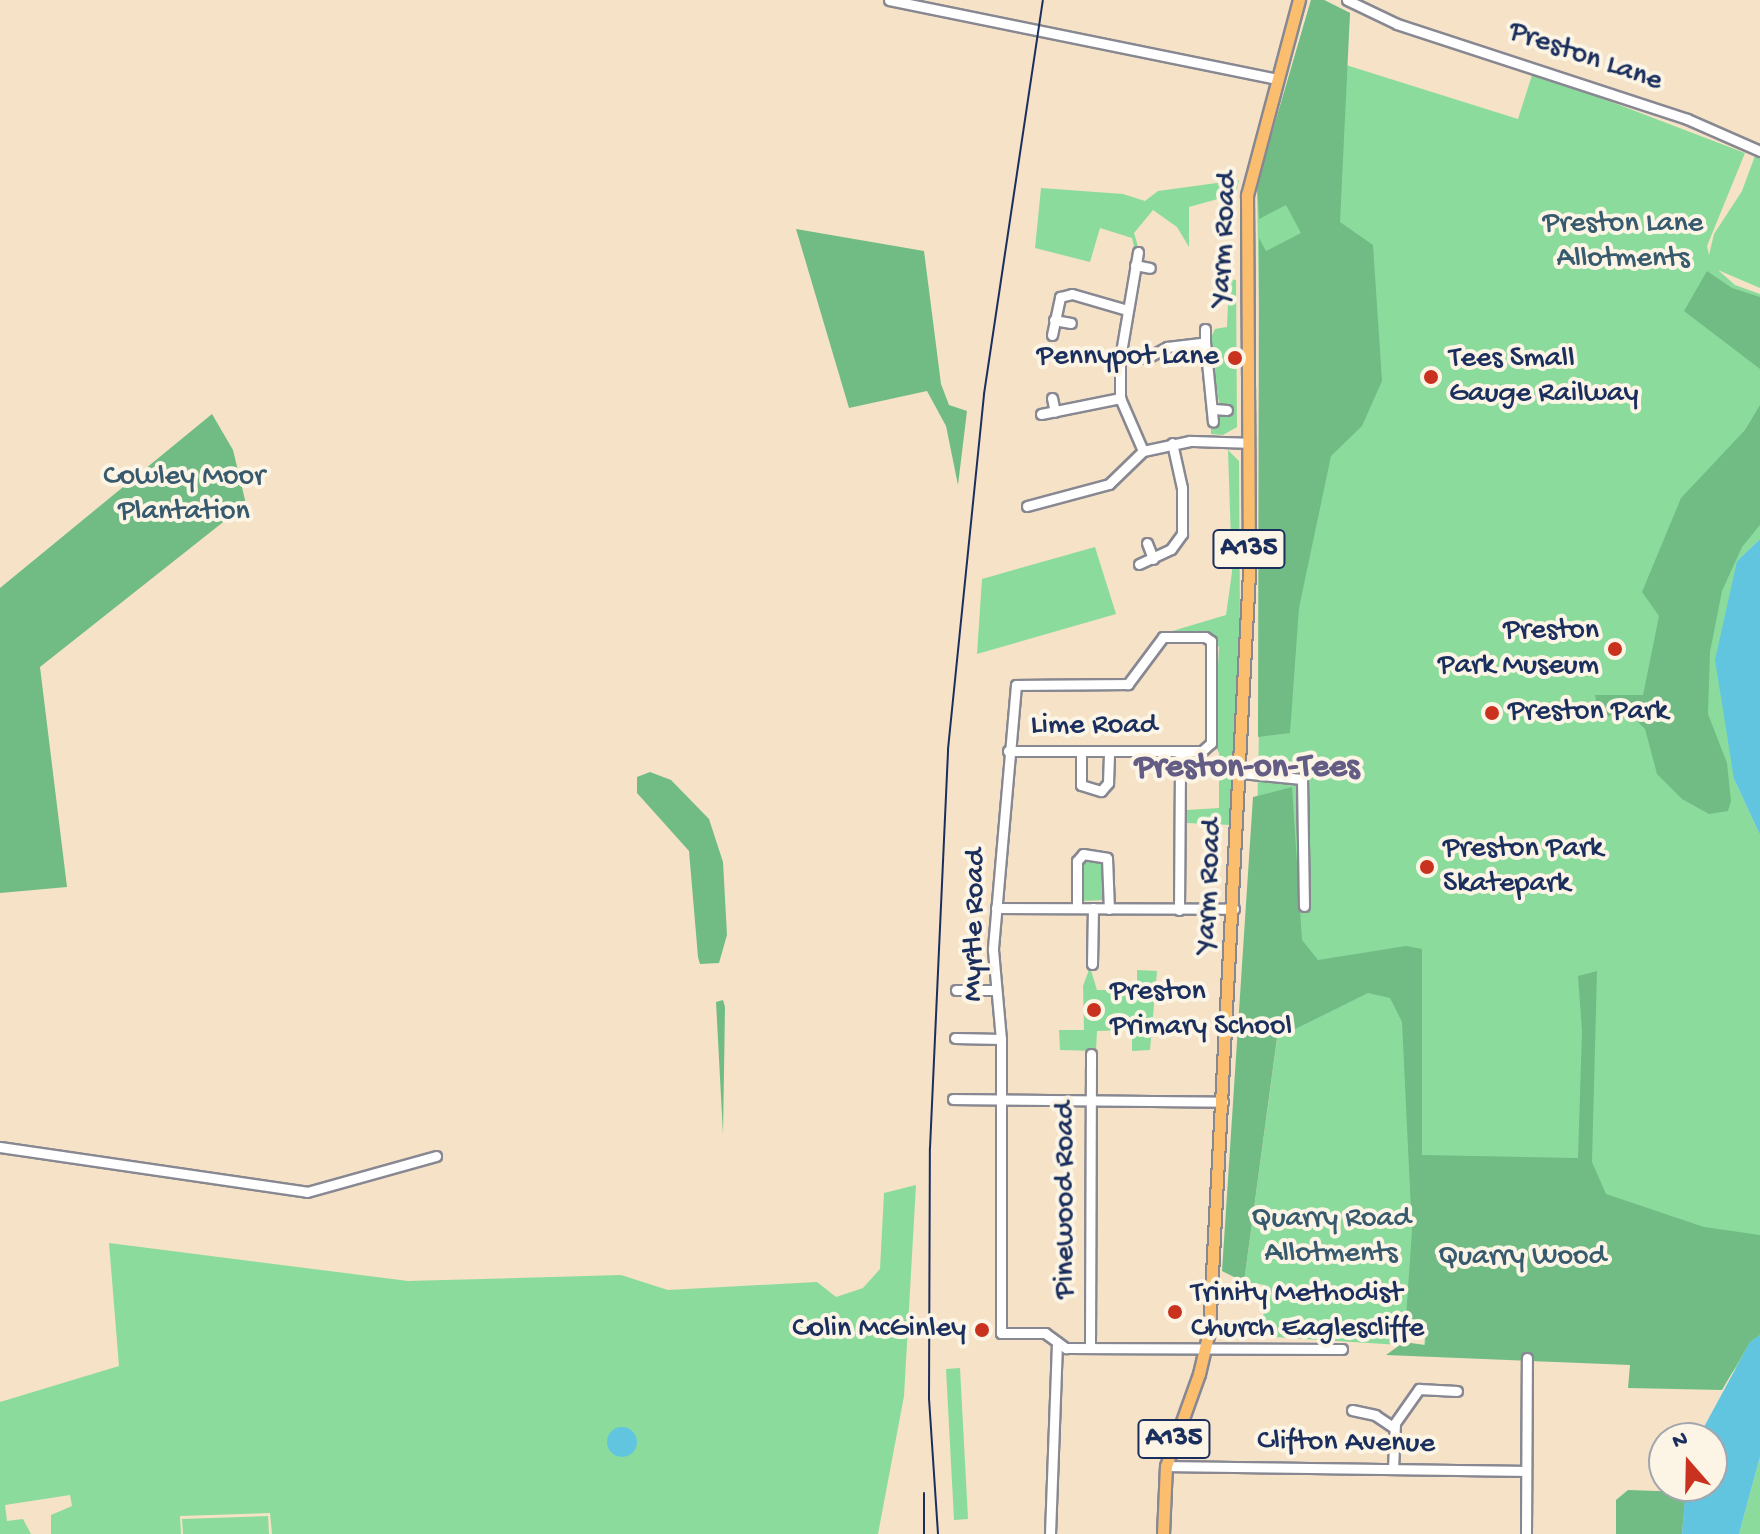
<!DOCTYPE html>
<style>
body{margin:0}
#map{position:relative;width:1760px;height:1534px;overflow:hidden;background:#f5e2c7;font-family:"Gochi Hand",sans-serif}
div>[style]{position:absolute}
.green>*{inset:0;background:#8bdc9c}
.forest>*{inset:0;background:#70bc84}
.water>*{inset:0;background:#62c5e0}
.round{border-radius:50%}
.roads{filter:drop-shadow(2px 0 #888892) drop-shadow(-2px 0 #888892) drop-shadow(0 2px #888892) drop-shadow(0 -2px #888892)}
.minor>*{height:9px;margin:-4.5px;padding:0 4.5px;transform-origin:4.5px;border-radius:4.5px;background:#fff}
.major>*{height:11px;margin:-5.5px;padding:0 5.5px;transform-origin:5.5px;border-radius:5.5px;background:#fbbd6e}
.rail>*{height:2px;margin:-1px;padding:0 1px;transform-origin:1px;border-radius:1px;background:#1b2f5e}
.dots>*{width:22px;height:22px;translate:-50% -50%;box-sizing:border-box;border:4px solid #fcf5e5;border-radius:50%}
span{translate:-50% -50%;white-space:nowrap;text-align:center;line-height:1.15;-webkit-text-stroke:8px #fcf5e5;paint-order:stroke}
.shield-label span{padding:2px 6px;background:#fcf5e5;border:2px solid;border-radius:6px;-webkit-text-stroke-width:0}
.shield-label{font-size:28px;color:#1b2f5e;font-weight:700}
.street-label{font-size:30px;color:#1b2f5e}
.park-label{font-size:30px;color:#375a6e}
.poi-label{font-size:30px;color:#1b2f5e}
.right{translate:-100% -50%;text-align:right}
.left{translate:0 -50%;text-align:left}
.quarter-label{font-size:34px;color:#635c85;font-weight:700}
.north{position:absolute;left:1648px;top:1422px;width:80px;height:80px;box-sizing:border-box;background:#fcf5e5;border:2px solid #a2a6af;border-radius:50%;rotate:340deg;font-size:22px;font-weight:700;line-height:32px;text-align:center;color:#1b2f5e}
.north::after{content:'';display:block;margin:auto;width:28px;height:36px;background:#c8321e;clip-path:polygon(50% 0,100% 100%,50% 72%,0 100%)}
</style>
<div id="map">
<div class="green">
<i style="clip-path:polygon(1311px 0,1324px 0,1350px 13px,1346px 65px,1518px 119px,1533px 72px,1745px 153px,1707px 246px,1709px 255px,1714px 234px,1742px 191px,1756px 153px,1760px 156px,1760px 288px,1718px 270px,1735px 285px,1760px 294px,1760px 539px,1737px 561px,1734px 779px,1760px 835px,1760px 1335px,1732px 1373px,1424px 1348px,1426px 1322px,1407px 1318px,1400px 1345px,1260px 1336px,1267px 1292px,1265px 1285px,1244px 1282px,1277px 1039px,1257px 821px,1263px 550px,1257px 185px)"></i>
<i style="clip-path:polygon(1239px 180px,1236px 194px,1189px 207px,1189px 247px,1177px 227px,1153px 210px,1134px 233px,1140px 253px,1135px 251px,1132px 238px,1100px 228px,1090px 262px,1035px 248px,1041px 188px,1123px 194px,1145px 201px,1158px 191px)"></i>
<i style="clip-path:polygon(1229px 279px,1236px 280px,1237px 427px,1223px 435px,1211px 434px,1211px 424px,1217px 424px,1221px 414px,1209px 342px,1215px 329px,1227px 327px)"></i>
<i style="clip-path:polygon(1228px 450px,1239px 461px,1240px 627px,1231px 825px,1187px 823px,1187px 810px,1219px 808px,1219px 753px,1214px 744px,1219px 647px,1207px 632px,1169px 632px,1226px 615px,1232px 572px)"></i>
<i style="clip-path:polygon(1095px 547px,1116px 614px,977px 654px,982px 579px)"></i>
<i style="clip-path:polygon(1103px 858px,1105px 900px,1082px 901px,1081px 861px)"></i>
<i style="clip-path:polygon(1090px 967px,1097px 990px,1123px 990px,1123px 984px,1137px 982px,1137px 970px,1157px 971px,1150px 1050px,1132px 1051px,1132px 1030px,1097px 1031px,1096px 1051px,1060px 1050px,1059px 1030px,1084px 1030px,1083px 986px)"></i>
<i style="clip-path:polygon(916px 1185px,904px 1396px,878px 1534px,272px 1534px,270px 1513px,180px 1516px,181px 1534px,51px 1534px,51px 1515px,72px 1506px,70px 1495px,5px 1505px,7px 1521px,23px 1519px,31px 1534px,0 1534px,0 1402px,119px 1366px,109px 1243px,408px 1281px,621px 1275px,668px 1290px,817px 1282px,836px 1297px,863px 1288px,880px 1269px,884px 1193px)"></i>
<i style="clip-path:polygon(960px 1368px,968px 1519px,954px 1520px,946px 1369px)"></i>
<i style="clip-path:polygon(1760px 1457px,1760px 1534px,1739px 1534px)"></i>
<i style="clip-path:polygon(268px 1516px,269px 1534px,183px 1534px,182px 1519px)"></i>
</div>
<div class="forest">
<i style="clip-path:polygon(1311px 0,1324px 0,1350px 13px,1340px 222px,1373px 245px,1382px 381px,1362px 426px,1331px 456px,1299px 608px,1290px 733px,1258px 737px,1259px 238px,1266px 251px,1301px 233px,1286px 205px,1259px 219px,1257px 185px)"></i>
<i style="clip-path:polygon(796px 229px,924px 251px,941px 384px,949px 405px,967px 411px,958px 485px,946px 426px,927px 391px,849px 408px)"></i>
<i style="clip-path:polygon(1707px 271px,1732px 288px,1760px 297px,1760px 369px,1684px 311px)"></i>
<i style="clip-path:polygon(1760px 405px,1760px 525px,1742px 547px,1722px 591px,1710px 652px,1708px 714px,1727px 763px,1731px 801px,1728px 811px,1709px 814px,1682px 799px,1657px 774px,1645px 729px,1635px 719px,1611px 715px,1600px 722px,1595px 695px,1643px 695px,1659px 616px,1642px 592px,1681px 498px,1745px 430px)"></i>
<i style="clip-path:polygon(212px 414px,233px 450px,246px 504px,40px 667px,67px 887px,0 893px,0 588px)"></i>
<i style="clip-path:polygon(650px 772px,671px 780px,709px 819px,723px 862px,727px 935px,719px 963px,700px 964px,698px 957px,689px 851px,637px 793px,637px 777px)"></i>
<i style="clip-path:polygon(1292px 787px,1302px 940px,1318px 960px,1406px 946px,1422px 949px,1422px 1155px,1578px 1158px,1582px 1031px,1578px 976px,1597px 971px,1592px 1162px,1606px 1194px,1704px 1227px,1760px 1235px,1760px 1335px,1750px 1342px,1722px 1390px,1628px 1388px,1630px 1365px,1386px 1355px,1404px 1342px,1425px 1345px,1427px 1323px,1406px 1317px,1412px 1231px,1402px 1022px,1390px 998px,1368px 993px,1277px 1038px,1244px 1282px,1222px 1271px,1253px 797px)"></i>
<i style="clip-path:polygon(723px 1000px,725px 1007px,723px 1134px,716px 1002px)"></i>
<i style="clip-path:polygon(1628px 1490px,1686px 1492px,1682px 1534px,1616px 1534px,1616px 1500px)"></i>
</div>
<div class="water">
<i style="clip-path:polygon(1760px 539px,1760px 835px,1734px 779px,1715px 660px,1737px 561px)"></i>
<i style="clip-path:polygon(1760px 1335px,1760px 1457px,1739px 1534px,1682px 1534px,1686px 1486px,1712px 1486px,1712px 1438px,1698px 1438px,1750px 1342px)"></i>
<i class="round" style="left:607px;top:1427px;width:30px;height:30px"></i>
</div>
<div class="roads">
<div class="minor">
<i style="left:889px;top:0;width:395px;rotate:11.5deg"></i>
<i style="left:1347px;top:0;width:55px;rotate:25.6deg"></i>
<i style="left:1397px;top:24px;width:305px;rotate:18.1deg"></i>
<i style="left:1687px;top:119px;width:80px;rotate:23.7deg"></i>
<i style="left:1138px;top:252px;width:108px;rotate:99.6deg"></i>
<i style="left:1120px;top:358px;width:40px;rotate:90deg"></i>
<i style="left:1120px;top:398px;width:58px;rotate:66.5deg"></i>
<i style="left:1143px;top:451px;width:48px;rotate:-12deg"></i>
<i style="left:1190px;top:441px;width:59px;rotate:1.9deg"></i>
<i style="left:1135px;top:265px;width:15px;rotate:11deg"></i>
<i style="left:1054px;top:320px;width:17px;rotate:10deg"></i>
<i style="left:1205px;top:329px;width:13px;rotate:90deg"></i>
<i style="left:1052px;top:335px;width:39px;rotate:-78deg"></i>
<i style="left:1060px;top:297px;width:12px;rotate:-14deg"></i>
<i style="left:1072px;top:294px;width:57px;rotate:16.2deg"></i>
<i style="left:1120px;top:358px;width:27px"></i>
<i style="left:1147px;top:358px;width:23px;rotate:-29deg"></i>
<i style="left:1167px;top:347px;width:38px;rotate:-7deg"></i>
<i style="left:1205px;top:342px;width:80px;rotate:84.3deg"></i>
<i style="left:1052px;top:398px;width:14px;rotate:78deg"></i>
<i style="left:1213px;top:409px;width:14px;rotate:4deg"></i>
<i style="left:1041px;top:414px;width:81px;rotate:-11.4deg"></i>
<i style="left:1027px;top:506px;width:85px;rotate:-15deg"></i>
<i style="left:1109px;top:484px;width:47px;rotate:-44.1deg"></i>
<i style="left:1147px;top:543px;width:17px;rotate:69deg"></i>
<i style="left:1139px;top:564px;width:35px;rotate:-25deg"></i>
<i style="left:1171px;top:549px;width:19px;rotate:-54deg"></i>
<i style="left:1182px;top:534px;width:46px;rotate:-90deg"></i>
<i style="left:1182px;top:488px;width:46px;rotate:-102.5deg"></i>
<i style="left:1008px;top:751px;width:172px"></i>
<i style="left:1081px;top:752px;width:33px;rotate:90deg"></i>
<i style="left:1081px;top:785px;width:21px;rotate:17deg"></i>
<i style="left:1101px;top:791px;width:11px;rotate:-49deg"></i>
<i style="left:1108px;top:783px;width:32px;rotate:-88deg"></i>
<i style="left:1241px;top:773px;width:61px;rotate:5.6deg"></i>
<i style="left:1302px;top:779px;width:127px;rotate:89.1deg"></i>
<i style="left:996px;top:908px;width:238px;rotate:0.2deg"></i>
<i style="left:1077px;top:908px;width:47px;rotate:-90deg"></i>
<i style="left:1077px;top:861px;width:9px;rotate:-49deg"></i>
<i style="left:1083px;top:854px;width:24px;rotate:9deg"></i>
<i style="left:1107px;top:858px;width:51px;rotate:87.8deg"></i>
<i style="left:1179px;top:910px;width:159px;rotate:-89.6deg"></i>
<i style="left:1180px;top:751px;width:22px"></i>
<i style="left:1202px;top:751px;width:12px;rotate:-42deg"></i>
<i style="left:1211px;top:743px;width:102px;rotate:-90deg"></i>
<i style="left:1211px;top:641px;width:7px;rotate:-146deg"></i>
<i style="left:1205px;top:637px;width:42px;rotate:180deg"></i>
<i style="left:1163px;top:637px;width:59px;rotate:126.7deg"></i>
<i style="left:1128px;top:684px;width:112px;rotate:179.5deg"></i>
<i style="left:1016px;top:685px;width:266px;rotate:95deg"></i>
<i style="left:993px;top:950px;width:89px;rotate:84.9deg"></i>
<i style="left:1001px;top:1039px;width:294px;rotate:90deg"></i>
<i style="left:1001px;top:1333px;width:44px"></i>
<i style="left:1045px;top:1333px;width:26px;rotate:36deg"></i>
<i style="left:1066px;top:1348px;width:276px;rotate:0.2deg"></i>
<i style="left:1092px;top:964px;width:56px;rotate:-89deg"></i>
<i style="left:956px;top:990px;width:40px"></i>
<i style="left:955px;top:1038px;width:46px;rotate:1.2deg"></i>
<i style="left:953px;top:1099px;width:270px;rotate:0.6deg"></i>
<i style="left:0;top:1147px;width:310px;rotate:8.3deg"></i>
<i style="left:307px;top:1192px;width:134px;rotate:-15.6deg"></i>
<i style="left:1090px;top:1347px;width:293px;rotate:-89.8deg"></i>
<i style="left:1352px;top:1410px;width:24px;rotate:12deg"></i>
<i style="left:1375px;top:1415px;width:22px;rotate:34deg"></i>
<i style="left:1166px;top:1466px;width:360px;rotate:0.8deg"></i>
<i style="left:1393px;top:1469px;width:46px;rotate:-87.5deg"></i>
<i style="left:1395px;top:1423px;width:42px;rotate:-54.8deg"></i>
<i style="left:1419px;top:1389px;width:38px;rotate:3deg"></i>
<i style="left:1050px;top:1534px;width:192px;rotate:-87.9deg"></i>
<i style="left:1526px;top:1534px;width:176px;rotate:-89.7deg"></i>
</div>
<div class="major">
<i style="left:1163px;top:1534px;width:68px;rotate:-87.5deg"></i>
<i style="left:1166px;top:1466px;width:98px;rotate:-70.3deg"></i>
<i style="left:1199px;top:1374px;width:44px;rotate:-76.9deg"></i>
<i style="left:1209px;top:1331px;width:760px;rotate:-86.98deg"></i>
<i style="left:1249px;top:572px;width:377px;rotate:-90.3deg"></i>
<i style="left:1247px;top:195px;width:202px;rotate:-75.1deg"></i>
</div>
</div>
<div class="rail">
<i style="left:924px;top:1534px;width:41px;rotate:-90deg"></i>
<i style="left:938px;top:1534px;width:135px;rotate:-93.8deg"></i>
<i style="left:929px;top:1399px;width:251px;rotate:-89.8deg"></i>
<i style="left:930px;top:1148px;width:399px;rotate:-87.4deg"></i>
<i style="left:948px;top:749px;width:357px;rotate:-84.2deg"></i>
<i style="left:984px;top:394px;width:398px;rotate:-81.5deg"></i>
</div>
<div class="dots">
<i style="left:1235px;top:358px;background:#c8321e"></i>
<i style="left:1431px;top:377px;background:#c8321e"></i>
<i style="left:1615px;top:649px;background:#c8321e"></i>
<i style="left:1492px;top:713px;background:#c8321e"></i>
<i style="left:1427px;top:867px;background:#c8321e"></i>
<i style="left:1094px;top:1010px;background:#c8321e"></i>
<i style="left:1175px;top:1312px;background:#c8321e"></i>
<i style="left:982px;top:1330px;background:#c8321e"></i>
</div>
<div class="shield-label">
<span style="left:1249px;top:549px">A135</span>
<span style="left:1174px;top:1439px">A135</span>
</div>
<div class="street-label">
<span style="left:1585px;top:58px;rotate:19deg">Preston Lane</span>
<span style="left:1226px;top:239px;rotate:-87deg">Yarm Road</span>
<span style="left:1094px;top:727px">Lime Road</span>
<span style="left:1211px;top:886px;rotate:-87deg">Yarm Road</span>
<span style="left:976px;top:925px;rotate:-89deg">Myrtle Road</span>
<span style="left:1067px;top:1200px;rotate:-90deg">Pinewood Road</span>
<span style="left:1346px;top:1444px;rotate:1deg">Clifton Avenue</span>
</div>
<div class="park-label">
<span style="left:1623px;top:242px">Preston Lane<br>Allotments</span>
<span style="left:184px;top:495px">Cowley Moor<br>Plantation</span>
<span style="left:1331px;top:1237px">Quarry Road<br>Allotments</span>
<span style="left:1522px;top:1258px">Quarry Wood</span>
</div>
<div class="poi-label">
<span class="right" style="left:1219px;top:358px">Pennypot Lane</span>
<span class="left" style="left:1449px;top:377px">Tees Small<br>Gauge Railway</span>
<span class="right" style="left:1599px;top:649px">Preston<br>Park Museum</span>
<span class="left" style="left:1508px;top:713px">Preston Park</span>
<span class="left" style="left:1443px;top:867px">Preston Park<br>Skatepark</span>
<span class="left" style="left:1110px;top:1010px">Preston<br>Primary School</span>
<span class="left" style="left:1191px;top:1312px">Trinity Methodist<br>Church Eaglescliffe</span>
<span class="right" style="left:966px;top:1330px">Colin McGinley</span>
</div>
<div class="quarter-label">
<span style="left:1247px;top:770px">Preston-on-Tees</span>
</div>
<div class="north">N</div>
</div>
